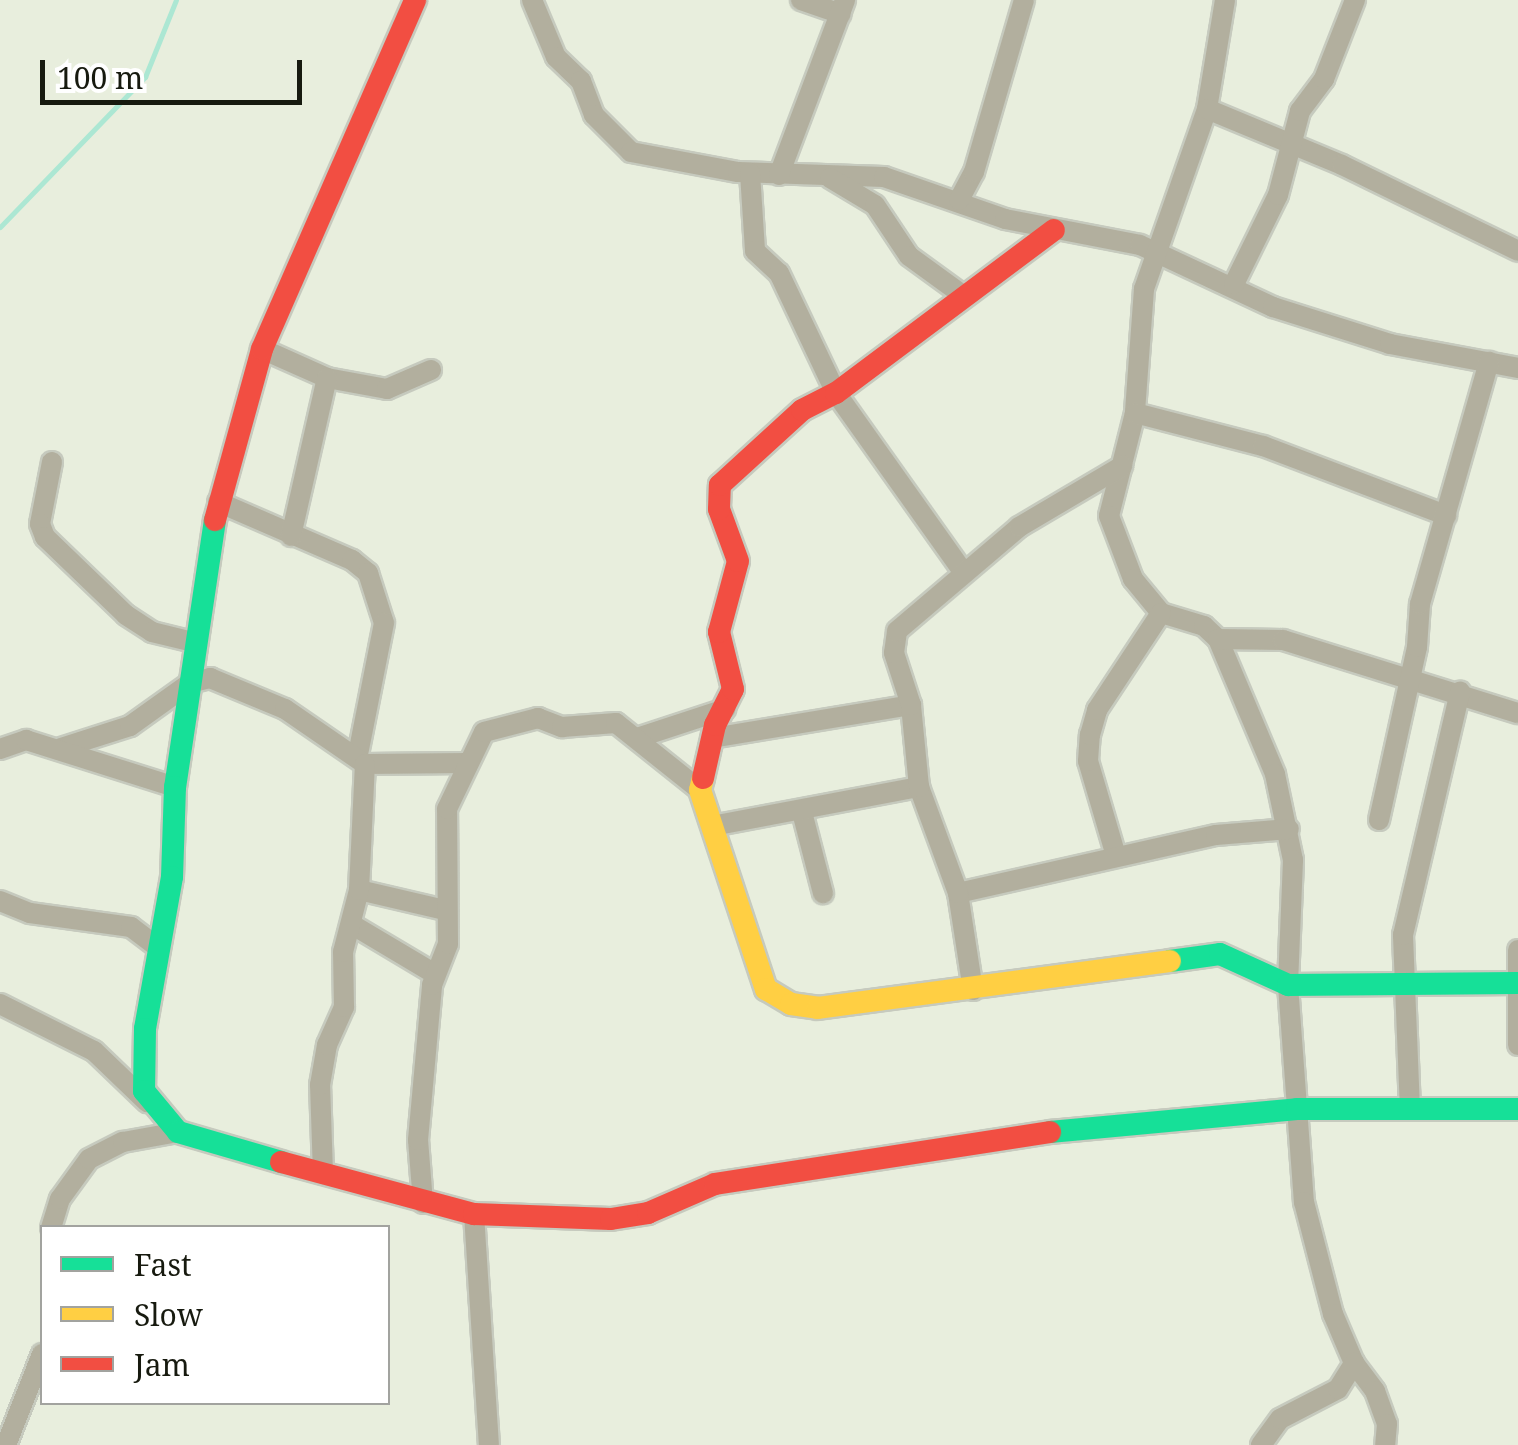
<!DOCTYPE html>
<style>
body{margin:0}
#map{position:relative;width:1518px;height:1445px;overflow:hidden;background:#e8eedd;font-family:"Noto Serif",serif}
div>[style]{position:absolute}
.stream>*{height:5px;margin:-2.5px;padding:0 2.5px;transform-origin:2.5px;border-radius:2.5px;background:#ace7d3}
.roads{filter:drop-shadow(2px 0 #c6cabe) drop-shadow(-2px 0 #c6cabe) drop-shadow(0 2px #c6cabe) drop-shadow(0 -2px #c6cabe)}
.street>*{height:20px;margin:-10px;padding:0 10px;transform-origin:10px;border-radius:10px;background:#b2af9e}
.fast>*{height:22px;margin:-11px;padding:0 11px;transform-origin:11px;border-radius:11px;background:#16e098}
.slow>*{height:22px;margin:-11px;padding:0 11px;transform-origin:11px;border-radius:11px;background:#ffcf43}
.jam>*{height:22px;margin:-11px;padding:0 11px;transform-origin:11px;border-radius:11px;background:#f24e42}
span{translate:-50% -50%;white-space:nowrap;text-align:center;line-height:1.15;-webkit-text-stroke:10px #fff;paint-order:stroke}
.legend{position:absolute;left:40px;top:1225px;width:350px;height:180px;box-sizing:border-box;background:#fff;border:2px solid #a2a39f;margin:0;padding:12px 18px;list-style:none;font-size:30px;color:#171a0f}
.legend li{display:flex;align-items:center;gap:20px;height:50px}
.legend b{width:50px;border:2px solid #a2a39f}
.scale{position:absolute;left:40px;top:60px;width:262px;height:45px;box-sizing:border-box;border:5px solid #171a0f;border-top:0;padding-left:12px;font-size:30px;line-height:35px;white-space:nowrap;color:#171a0f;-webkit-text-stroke:8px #fff;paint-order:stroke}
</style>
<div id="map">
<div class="stream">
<i style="left:0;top:227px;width:209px;rotate:-46deg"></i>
<i style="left:145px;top:77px;width:83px;rotate:-68.1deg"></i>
</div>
<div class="roads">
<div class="street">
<i style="left:532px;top:0;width:62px;rotate:67.2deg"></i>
<i style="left:556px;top:57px;width:35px;rotate:44deg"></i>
<i style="left:581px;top:81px;width:36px;rotate:69deg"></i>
<i style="left:594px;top:115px;width:52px;rotate:45deg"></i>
<i style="left:631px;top:152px;width:109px;rotate:10.6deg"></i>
<i style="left:738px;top:172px;width:146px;rotate:2deg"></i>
<i style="left:884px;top:177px;width:128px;rotate:19.1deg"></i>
<i style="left:1005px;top:219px;width:137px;rotate:10.9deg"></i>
<i style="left:1140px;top:245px;width:147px;rotate:25deg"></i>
<i style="left:1273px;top:307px;width:123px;rotate:17.5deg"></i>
<i style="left:1390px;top:344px;width:130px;rotate:10.6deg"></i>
<i style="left:801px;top:0;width:42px;rotate:19.3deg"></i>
<i style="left:1225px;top:0;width:110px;rotate:99.4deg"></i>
<i style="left:1207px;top:109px;width:191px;rotate:109.3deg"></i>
<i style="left:1144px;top:289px;width:124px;rotate:94.2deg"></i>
<i style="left:1135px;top:413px;width:106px;rotate:104.2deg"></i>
<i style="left:1109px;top:516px;width:67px;rotate:69.1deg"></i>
<i style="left:1133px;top:579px;width:44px;rotate:50.5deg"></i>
<i style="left:1161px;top:613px;width:45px;rotate:16.8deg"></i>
<i style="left:1204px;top:626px;width:19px;rotate:43deg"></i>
<i style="left:1218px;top:639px;width:147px;rotate:67.1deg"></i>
<i style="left:1275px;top:774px;width:88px;rotate:78.2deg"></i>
<i style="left:1293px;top:860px;width:125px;rotate:92.3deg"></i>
<i style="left:1288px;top:985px;width:218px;rotate:85.8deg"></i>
<i style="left:1304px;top:1202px;width:116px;rotate:75.5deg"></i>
<i style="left:1333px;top:1314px;width:53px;rotate:66.8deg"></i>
<i style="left:1354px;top:1363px;width:35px;rotate:53deg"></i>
<i style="left:1375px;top:1391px;width:35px;rotate:70deg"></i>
<i style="left:1387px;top:1424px;width:21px;rotate:95deg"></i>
<i style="left:1207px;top:109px;width:146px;rotate:22.5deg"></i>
<i style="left:1342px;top:165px;width:196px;rotate:26deg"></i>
<i style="left:750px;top:173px;width:78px;rotate:86.3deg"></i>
<i style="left:755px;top:251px;width:33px;rotate:43deg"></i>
<i style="left:779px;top:273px;width:133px;rotate:64.6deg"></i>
<i style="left:836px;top:393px;width:217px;rotate:54.6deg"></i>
<i style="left:779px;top:175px;width:187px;rotate:-69.3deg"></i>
<i style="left:830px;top:178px;width:52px;rotate:31deg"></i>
<i style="left:875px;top:205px;width:61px;rotate:56.3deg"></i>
<i style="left:909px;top:256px;width:68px;rotate:36deg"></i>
<i style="left:959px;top:200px;width:32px;rotate:-62deg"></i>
<i style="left:974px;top:172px;width:179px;rotate:-73.8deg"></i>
<i style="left:1234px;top:284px;width:99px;rotate:-63.7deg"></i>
<i style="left:1278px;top:195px;width:87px;rotate:-75.3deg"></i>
<i style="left:1300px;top:111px;width:40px;rotate:-53deg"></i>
<i style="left:1324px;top:79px;width:85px;rotate:-68.6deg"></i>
<i style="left:262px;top:349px;width:71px;rotate:24deg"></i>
<i style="left:327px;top:378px;width:61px;rotate:10.4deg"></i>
<i style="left:387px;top:389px;width:48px;rotate:-23.4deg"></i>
<i style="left:1135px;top:413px;width:132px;rotate:14.5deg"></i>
<i style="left:1263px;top:446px;width:196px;rotate:20.7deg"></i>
<i style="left:52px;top:462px;width:63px;rotate:101deg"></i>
<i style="left:40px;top:524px;width:14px;rotate:69deg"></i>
<i style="left:45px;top:537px;width:112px;rotate:43.9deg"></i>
<i style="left:126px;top:615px;width:31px;rotate:33deg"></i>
<i style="left:152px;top:632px;width:46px;rotate:13.7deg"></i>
<i style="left:218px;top:502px;width:146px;rotate:23.4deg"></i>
<i style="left:352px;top:560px;width:21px;rotate:39deg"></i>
<i style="left:368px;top:573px;width:52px;rotate:72.3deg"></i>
<i style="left:384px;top:623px;width:134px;rotate:101.2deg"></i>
<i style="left:291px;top:536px;width:162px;rotate:-77.2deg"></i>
<i style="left:1218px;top:639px;width:65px;rotate:0.9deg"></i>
<i style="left:1283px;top:640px;width:246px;rotate:17.3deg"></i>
<i style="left:637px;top:738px;width:93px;rotate:-18.2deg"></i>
<i style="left:712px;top:738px;width:202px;rotate:-9.4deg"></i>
<i style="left:61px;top:748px;width:72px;rotate:-17.7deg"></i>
<i style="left:130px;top:726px;width:74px;rotate:-35.6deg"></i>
<i style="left:190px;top:683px;width:21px;rotate:-14deg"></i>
<i style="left:210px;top:678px;width:81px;rotate:22.5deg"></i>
<i style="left:285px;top:709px;width:97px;rotate:34.5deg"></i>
<i style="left:365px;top:764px;width:103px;rotate:-0.6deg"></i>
<i style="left:0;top:749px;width:28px;rotate:-19deg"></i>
<i style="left:26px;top:740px;width:156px;rotate:17.5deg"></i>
<i style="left:802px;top:812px;width:84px;rotate:75.5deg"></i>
<i style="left:1379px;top:820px;width:177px;rotate:-77.6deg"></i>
<i style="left:1417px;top:647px;width:43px;rotate:-86deg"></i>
<i style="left:1420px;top:604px;width:252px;rotate:-74.1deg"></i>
<i style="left:712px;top:826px;width:211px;rotate:-10.7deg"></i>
<i style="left:1116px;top:856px;width:99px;rotate:-106.4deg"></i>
<i style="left:1088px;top:761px;width:26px;rotate:-86deg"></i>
<i style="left:1090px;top:735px;width:26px;rotate:-74deg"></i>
<i style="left:1097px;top:710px;width:116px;rotate:-56.6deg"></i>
<i style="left:359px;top:890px;width:88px;rotate:13.1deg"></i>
<i style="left:958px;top:893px;width:264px;rotate:-12.7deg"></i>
<i style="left:1216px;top:835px;width:73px;rotate:-4.7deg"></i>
<i style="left:0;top:901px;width:32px;rotate:22deg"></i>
<i style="left:30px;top:913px;width:102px;rotate:7.9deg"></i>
<i style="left:131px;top:927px;width:36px;rotate:37deg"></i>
<i style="left:351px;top:924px;width:98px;rotate:30.8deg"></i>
<i style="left:1518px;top:950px;width:95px;rotate:90deg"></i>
<i style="left:973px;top:990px;width:98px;rotate:-98.8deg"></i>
<i style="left:958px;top:893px;width:113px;rotate:-110.2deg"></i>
<i style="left:919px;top:787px;width:82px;rotate:-95.6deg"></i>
<i style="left:911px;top:705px;width:55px;rotate:-108.1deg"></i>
<i style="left:894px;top:653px;width:22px;rotate:-82deg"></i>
<i style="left:897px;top:631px;width:160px;rotate:-40.4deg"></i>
<i style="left:1019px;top:527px;width:120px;rotate:-30.6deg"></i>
<i style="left:0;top:1004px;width:105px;rotate:26.6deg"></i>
<i style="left:94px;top:1051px;width:74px;rotate:43.9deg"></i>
<i style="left:1410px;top:1110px;width:175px;rotate:-92.3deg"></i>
<i style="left:1403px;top:935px;width:250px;rotate:-76.8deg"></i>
<i style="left:323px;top:1174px;width:89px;rotate:-91.9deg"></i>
<i style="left:320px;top:1085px;width:41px;rotate:-80.1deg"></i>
<i style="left:327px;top:1045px;width:42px;rotate:-65.9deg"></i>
<i style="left:344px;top:1007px;width:55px;rotate:-91deg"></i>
<i style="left:343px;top:952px;width:64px;rotate:-75.5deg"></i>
<i style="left:359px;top:890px;width:126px;rotate:-87.3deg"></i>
<i style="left:423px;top:1203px;width:63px;rotate:-94.5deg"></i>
<i style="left:418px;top:1140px;width:156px;rotate:-84.8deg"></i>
<i style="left:432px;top:985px;width:44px;rotate:-68.7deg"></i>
<i style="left:448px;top:944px;width:135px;rotate:-90.4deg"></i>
<i style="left:447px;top:809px;width:85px;rotate:-64.3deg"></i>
<i style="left:484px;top:732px;width:56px;rotate:-14.5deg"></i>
<i style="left:538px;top:718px;width:26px;rotate:21deg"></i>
<i style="left:562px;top:727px;width:54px;rotate:-4.2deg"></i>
<i style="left:616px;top:723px;width:107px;rotate:38.6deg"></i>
<i style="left:474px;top:1214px;width:231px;rotate:86.3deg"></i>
<i style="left:51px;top:1228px;width:30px;rotate:-73deg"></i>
<i style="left:60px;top:1199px;width:49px;rotate:-54.1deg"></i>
<i style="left:89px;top:1159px;width:38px;rotate:-27deg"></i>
<i style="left:123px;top:1142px;width:56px;rotate:-10.3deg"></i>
<i style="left:6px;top:1445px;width:98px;rotate:-68.4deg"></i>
<i style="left:1261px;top:1445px;width:32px;rotate:-54deg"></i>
<i style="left:1280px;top:1419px;width:65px;rotate:-27.3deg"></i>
<i style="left:1338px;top:1389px;width:31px;rotate:-58deg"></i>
</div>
<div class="fast">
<i style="left:215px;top:520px;width:270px;rotate:98.5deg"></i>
<i style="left:175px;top:787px;width:90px;rotate:91.9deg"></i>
<i style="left:172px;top:877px;width:154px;rotate:100.1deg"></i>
<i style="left:145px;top:1029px;width:62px;rotate:90.9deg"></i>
<i style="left:144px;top:1091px;width:53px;rotate:50.3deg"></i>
<i style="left:178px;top:1132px;width:107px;rotate:16.2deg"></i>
<i style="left:1170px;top:961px;width:50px;rotate:-8deg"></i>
<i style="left:1220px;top:954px;width:75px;rotate:24.5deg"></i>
<i style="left:1288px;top:985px;width:230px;rotate:-0.5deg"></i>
<i style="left:1050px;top:1132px;width:248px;rotate:-5.3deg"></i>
<i style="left:1297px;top:1109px;width:221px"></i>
</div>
<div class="slow">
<i style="left:703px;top:778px;width:12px;rotate:104deg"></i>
<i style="left:700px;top:790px;width:210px;rotate:71.7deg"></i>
<i style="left:766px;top:989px;width:29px;rotate:31deg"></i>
<i style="left:791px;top:1004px;width:27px;rotate:8deg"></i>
<i style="left:818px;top:1008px;width:355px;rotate:-7.6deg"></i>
</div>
<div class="jam">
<i style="left:215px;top:520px;width:177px;rotate:-74.6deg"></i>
<i style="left:262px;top:349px;width:381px;rotate:-66.3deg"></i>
<i style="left:703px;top:778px;width:54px;rotate:-77.2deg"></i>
<i style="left:715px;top:725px;width:40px;rotate:-63.4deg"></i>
<i style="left:733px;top:689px;width:59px;rotate:-103.8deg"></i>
<i style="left:719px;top:632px;width:73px;rotate:-75deg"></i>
<i style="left:738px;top:561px;width:55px;rotate:-110.1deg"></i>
<i style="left:719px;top:509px;width:24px;rotate:-88deg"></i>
<i style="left:720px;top:485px;width:111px;rotate:-42.4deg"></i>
<i style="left:802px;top:410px;width:38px;rotate:-27deg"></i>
<i style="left:836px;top:393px;width:272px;rotate:-36.8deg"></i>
<i style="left:281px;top:1162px;width:200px;rotate:15.1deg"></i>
<i style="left:474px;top:1214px;width:137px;rotate:2.1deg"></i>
<i style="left:611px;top:1219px;width:37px;rotate:-9deg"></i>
<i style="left:648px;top:1213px;width:73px;rotate:-23.4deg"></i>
<i style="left:715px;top:1184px;width:339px;rotate:-8.8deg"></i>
</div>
</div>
<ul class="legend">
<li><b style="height:12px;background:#16e098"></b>Fast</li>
<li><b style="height:12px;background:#ffcf43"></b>Slow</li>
<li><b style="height:12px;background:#f24e42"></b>Jam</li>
</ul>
<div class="scale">100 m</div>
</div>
